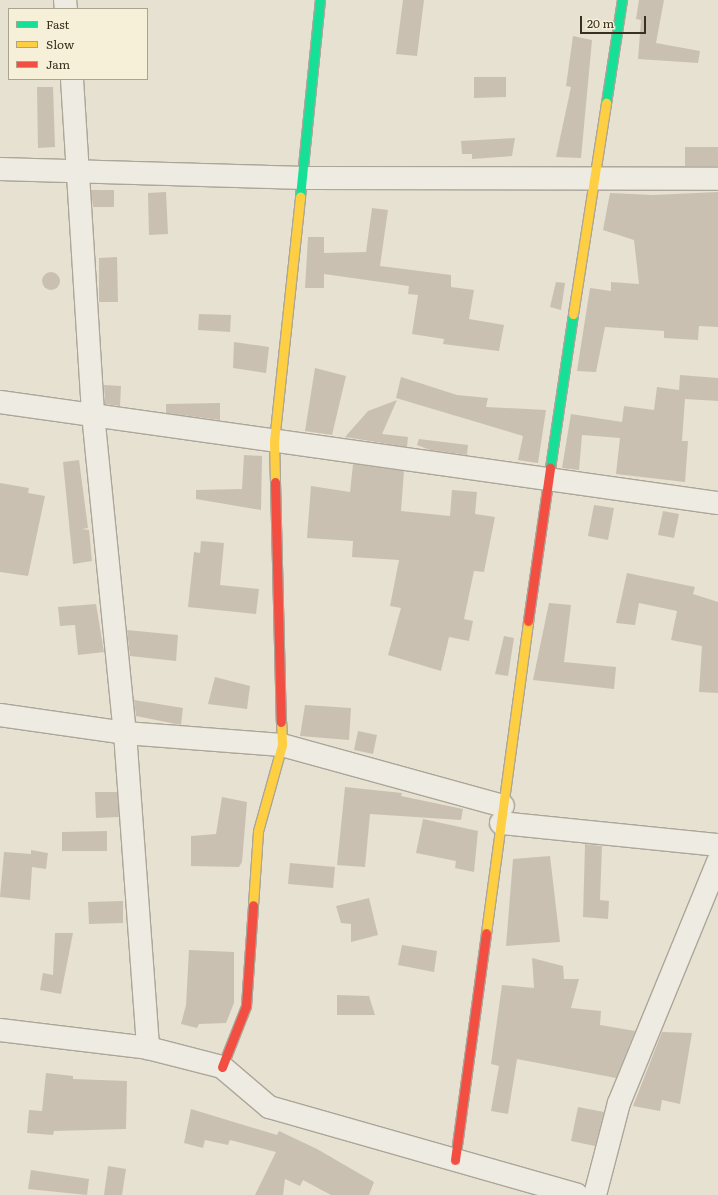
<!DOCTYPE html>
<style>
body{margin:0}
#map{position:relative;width:718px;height:1195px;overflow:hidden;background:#e6e1d1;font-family:Literata,serif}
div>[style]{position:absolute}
.building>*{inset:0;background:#cac0b2}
.round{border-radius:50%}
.roads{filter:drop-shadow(1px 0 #aca699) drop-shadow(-1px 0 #aca699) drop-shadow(0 1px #aca699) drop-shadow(0 -1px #aca699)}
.street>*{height:22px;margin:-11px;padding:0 11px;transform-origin:11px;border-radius:11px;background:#eeebe2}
.fast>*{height:9px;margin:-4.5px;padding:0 4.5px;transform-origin:4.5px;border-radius:4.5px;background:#16e098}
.slow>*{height:9px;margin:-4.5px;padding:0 4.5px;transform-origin:4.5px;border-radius:4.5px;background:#ffcf43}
.jam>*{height:9px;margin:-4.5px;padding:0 4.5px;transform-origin:4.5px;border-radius:4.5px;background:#f24e42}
span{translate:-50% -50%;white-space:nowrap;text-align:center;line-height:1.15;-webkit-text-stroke:4px #f6f0d8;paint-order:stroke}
.legend{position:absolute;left:8px;top:8px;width:140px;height:72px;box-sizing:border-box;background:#f6f0d8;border:1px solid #aba38e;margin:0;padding:5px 7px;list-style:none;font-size:12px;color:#3b3020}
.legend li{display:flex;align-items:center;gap:8px;height:20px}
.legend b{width:20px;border:1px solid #aba38e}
.scale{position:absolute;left:580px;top:16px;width:66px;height:18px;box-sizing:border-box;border:2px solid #3b3020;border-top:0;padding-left:5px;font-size:12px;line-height:14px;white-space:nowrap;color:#3b3020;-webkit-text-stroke:3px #f6f0d8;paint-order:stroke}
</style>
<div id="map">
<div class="building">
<i style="clip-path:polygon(403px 0,424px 0,417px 56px,396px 54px)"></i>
<i style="clip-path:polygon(639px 0,664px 0,656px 43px,700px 51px,698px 63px,638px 59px,641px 20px,636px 19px)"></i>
<i style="clip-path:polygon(573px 36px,592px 40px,581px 158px,556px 157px,571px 87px,566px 86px)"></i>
<i style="clip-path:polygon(474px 77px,506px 77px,506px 97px,474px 98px)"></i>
<i style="clip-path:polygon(37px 87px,53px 87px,55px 147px,38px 148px)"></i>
<i style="clip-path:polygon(515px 138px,512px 156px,472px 159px,472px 154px,462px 154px,461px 141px)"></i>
<i style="clip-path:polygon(685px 147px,718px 147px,718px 166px,685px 166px)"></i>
<i style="clip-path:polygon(91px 190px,114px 190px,114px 207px,93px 207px)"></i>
<i style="clip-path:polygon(166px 192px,168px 234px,149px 235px,148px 193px)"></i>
<i style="clip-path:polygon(718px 192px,718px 327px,699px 326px,698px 340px,664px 338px,664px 331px,605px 327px,596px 372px,577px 371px,590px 288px,611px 291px,611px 282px,639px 284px,634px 240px,603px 230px,610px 193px,653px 195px)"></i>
<i style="clip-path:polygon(372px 208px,388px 210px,380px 266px,451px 275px,451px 287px,474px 290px,469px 319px,504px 325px,499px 351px,443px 344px,444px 339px,412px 334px,418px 295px,408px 294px,409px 286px,324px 274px,324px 288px,305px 288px,308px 237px,324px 237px,324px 253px,366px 252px)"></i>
<i style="clip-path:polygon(117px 257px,118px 302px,99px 302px,99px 258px)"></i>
<i class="round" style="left:42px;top:272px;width:18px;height:18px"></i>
<i style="clip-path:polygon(556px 282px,565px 283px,561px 310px,550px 307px)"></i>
<i style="clip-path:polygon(199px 314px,231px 315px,230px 332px,198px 330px)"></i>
<i style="clip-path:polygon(234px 342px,269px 347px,266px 373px,233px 368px)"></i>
<i style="clip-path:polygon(315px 368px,346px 376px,332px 435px,305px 431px)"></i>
<i style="clip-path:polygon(680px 375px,718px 378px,718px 401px,685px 399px,682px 441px,688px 441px,685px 482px,616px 474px,620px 438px,582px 435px,579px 470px,562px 468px,571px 414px,622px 422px,624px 406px,654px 410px,657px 387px,679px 390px)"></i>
<i style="clip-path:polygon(401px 377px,457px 395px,488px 398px,486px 407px,546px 410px,538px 463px,518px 460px,523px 436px,396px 398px)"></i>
<i style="clip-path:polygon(104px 385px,121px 386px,120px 406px,105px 404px)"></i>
<i style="clip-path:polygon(397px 400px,382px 434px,408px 437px,407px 447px,345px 437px,368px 411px)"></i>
<i style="clip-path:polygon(220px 403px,220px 420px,166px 413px,166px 404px)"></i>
<i style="clip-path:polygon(419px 439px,468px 445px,467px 455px,430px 450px,417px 445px)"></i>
<i style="clip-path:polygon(244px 455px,262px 456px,261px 510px,196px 499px,196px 490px,242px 489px)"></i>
<i style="clip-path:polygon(79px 460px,88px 528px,82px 529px,89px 530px,92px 561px,73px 564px,63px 462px)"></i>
<i style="clip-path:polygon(353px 464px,404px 471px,401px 511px,450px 516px,452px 490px,477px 492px,475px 514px,495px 517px,484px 572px,474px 571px,464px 619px,473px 621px,469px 641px,449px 637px,441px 671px,388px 655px,401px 608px,390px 606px,399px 560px,352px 557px,353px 541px,307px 538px,311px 486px,350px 492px)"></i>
<i style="clip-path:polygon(0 483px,29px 488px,28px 493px,45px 496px,28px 576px,0 572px)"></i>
<i style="clip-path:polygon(594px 505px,614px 508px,608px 540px,588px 536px)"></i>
<i style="clip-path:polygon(663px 511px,679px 514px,674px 538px,658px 535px)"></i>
<i style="clip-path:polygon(201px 541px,224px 543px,220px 585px,259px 589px,256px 614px,188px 607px,194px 552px,200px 553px)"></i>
<i style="clip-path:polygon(627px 573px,695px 587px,693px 594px,718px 602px,718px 693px,699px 692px,702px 646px,671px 640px,677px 611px,639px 603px,635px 625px,616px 623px)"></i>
<i style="clip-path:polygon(549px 603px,571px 605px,564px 662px,616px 667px,614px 689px,533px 680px)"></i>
<i style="clip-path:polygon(96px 604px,104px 652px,78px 655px,75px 625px,60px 626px,58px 607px)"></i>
<i style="clip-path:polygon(127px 630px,178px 635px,176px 661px,130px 656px)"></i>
<i style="clip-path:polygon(504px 636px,514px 638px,508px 676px,495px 674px)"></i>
<i style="clip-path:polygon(215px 677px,250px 686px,247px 709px,208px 704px)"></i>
<i style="clip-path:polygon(134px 700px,183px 708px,181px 725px,136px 716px)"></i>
<i style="clip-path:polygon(305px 705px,351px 708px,349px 740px,300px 736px)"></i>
<i style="clip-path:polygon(358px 731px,377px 735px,373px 754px,354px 750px)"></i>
<i style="clip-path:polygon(345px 787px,402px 793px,401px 796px,463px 809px,461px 820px,370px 814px,365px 867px,337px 865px)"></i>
<i style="clip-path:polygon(95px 792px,117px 792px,119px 817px,96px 818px)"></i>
<i style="clip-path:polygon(222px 797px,247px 802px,242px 862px,239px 867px,191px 866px,191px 836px,216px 834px)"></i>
<i style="clip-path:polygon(423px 819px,478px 831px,474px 872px,455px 868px,456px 861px,416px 853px)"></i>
<i style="clip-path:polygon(107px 831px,107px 851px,62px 851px,62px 832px)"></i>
<i style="clip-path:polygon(585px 844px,602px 846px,600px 900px,609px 901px,608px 919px,583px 917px)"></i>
<i style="clip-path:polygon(31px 850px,48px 853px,46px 869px,32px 867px,30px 900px,0 897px,4px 852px,31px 854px)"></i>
<i style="clip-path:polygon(550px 856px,560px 942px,506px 946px,513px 859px)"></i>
<i style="clip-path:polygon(290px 863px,335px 867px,333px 888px,288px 884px)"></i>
<i style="clip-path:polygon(369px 898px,378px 935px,351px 942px,351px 924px,341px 923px,336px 906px)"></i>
<i style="clip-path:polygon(123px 901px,123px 923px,89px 924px,88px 902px)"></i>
<i style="clip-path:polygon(55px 933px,73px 933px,61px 994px,40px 990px,43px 973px,53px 975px)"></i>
<i style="clip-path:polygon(402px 945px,437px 951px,434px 972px,398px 965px)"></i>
<i style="clip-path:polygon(189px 950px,234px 952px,234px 1003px,226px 1023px,199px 1024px,197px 1028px,181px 1024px,186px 1005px)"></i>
<i style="clip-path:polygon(532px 958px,563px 966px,564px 979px,579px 979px,571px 1008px,601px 1011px,600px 1025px,635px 1031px,616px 1078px,517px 1059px,508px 1114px,491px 1111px,499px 1066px,491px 1064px,502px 985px,534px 988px)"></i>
<i style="clip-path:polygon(337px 995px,369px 996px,375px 1015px,337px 1015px)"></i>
<i style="clip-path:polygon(662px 1032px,692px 1033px,680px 1104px,662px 1100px,660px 1111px,633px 1106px)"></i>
<i style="clip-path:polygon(46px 1073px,73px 1076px,73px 1079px,127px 1081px,126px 1129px,54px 1131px,53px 1135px,27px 1133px,29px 1110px,42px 1111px)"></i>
<i style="clip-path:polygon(578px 1107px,604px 1112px,595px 1146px,571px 1141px)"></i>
<i style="clip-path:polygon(191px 1109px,277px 1135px,279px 1131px,317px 1149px,374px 1182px,369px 1195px,331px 1195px,303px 1180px,300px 1186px,285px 1179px,283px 1195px,255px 1195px,276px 1152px,230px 1140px,228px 1145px,205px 1140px,203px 1148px,184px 1143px)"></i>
<i style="clip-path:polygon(108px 1166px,126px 1169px,122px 1195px,104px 1195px)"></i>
<i style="clip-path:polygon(31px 1170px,89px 1179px,87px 1195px,28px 1189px)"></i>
</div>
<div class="roads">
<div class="street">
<i style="left:65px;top:0;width:9px;rotate:84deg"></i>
<i style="left:72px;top:79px;width:336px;rotate:86.4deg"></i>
<i style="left:93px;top:414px;width:321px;rotate:84.3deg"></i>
<i style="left:125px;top:733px;width:316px;rotate:85.8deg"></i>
<i style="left:0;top:169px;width:304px;rotate:1.7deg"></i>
<i style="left:304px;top:178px;width:414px;rotate:0.1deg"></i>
<i style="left:0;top:402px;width:725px;rotate:8.01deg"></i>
<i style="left:0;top:715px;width:126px;rotate:8.2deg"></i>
<i style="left:125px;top:733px;width:157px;rotate:4.4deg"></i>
<i style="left:282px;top:745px;width:229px;rotate:15.4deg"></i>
<i style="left:501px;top:823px;width:218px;rotate:5.8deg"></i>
<i style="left:0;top:1030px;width:149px;rotate:6.9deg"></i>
<i style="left:148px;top:1048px;width:76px;rotate:14.4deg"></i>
<i style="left:222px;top:1067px;width:62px;rotate:40.4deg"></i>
<i style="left:269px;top:1107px;width:320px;rotate:15.9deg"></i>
<i style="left:595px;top:1195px;width:95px;rotate:-75.4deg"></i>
<i style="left:619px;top:1103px;width:261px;rotate:-67.7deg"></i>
</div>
<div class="fast">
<i style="left:606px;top:103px;width:104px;rotate:-81.2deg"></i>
<i style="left:300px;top:196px;width:197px;rotate:-84.2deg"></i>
<i style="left:550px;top:468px;width:156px;rotate:-81.5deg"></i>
</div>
<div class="slow">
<i style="left:573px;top:314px;width:214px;rotate:-81.1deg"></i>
<i style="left:275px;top:482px;width:41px;rotate:-91.4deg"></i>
<i style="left:274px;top:441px;width:246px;rotate:-83.9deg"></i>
<i style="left:253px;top:905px;width:74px;rotate:-86.1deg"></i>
<i style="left:258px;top:831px;width:89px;rotate:-74.4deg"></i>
<i style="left:282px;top:745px;width:23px;rotate:-92deg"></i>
<i style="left:486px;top:933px;width:315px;rotate:-82.3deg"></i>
</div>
<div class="jam">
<i style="left:275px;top:482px;width:240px;rotate:88.6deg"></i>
<i style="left:528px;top:621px;width:155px;rotate:-81.8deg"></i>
<i style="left:222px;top:1067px;width:66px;rotate:-68.5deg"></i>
<i style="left:246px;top:1006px;width:101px;rotate:-86deg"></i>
<i style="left:455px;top:1160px;width:229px;rotate:-82.2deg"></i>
</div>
</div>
<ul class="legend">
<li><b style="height:5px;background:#16e098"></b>Fast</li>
<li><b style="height:5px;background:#ffcf43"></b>Slow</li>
<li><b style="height:5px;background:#f24e42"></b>Jam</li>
</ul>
<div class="scale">20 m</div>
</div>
